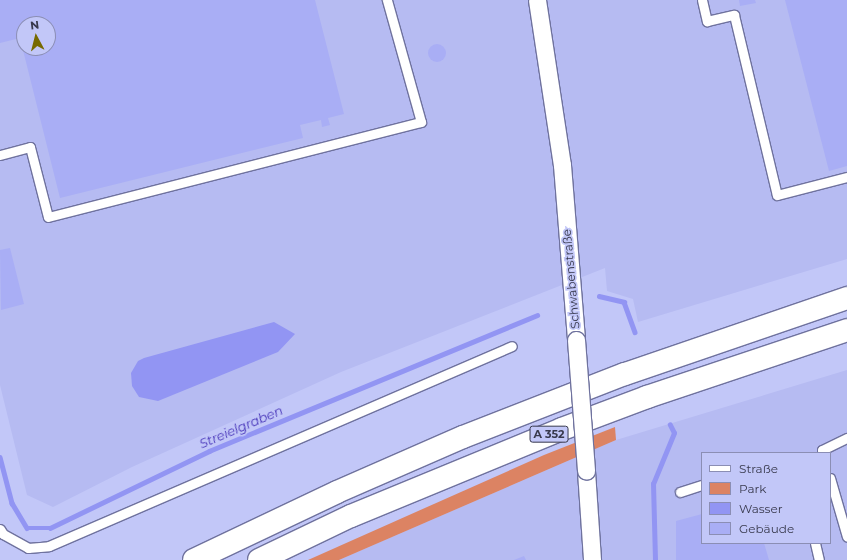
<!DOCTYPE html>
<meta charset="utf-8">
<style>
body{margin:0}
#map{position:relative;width:847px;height:560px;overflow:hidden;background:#c2c7f8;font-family:Montserrat,sans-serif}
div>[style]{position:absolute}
.built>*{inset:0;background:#b6bbf2}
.green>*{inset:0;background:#dc8363}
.water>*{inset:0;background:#9295f3}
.stream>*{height:4.5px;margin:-2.25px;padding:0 2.25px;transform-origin:2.25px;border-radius:2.25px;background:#9295f3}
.building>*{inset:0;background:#a9aef5}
.round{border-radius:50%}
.roads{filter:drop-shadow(1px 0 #6f729e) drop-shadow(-1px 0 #6f729e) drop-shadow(0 1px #6f729e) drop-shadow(0 -1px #6f729e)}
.lane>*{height:9px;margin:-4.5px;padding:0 4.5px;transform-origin:4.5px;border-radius:4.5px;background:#fff}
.street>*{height:17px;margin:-8.5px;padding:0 8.5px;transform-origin:8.5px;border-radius:8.5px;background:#fff}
.highway>*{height:22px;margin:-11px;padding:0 11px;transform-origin:11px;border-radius:11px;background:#fff}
.bridges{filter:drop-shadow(1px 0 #6f729e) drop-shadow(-1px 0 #6f729e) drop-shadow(0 1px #6f729e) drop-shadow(0 -1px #6f729e)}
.street-bridge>*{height:17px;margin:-8.5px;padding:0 8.5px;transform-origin:8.5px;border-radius:8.5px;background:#fff}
span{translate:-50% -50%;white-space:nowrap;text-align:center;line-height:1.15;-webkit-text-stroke:3.5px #c2c7f8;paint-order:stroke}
.shield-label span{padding:1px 3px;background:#c2c7f8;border:1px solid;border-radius:3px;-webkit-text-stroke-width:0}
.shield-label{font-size:11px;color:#38394d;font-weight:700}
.street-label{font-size:12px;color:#38394d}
.water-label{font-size:13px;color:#4532b8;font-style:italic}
.legend{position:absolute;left:701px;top:452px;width:130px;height:92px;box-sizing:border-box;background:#c2c7f8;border:1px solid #8b8eb4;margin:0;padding:5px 7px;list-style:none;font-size:12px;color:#38394d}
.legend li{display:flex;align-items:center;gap:8px;height:20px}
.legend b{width:20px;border:1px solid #8b8eb4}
.north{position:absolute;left:16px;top:16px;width:40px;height:40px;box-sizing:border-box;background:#c2c7f8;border:1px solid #8b8eb4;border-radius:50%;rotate:353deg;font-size:11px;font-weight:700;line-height:16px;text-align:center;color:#38394d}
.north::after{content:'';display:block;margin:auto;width:14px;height:18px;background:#776a01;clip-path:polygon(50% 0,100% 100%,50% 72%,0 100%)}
</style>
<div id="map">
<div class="built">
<i style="clip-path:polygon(evenodd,0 0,847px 0,847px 259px,638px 322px,633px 299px,607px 291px,605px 268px,341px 372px,132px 467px,53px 507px,27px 495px,0 385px,0 0,24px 24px,48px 24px,48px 48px,24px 48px,24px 24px)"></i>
<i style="clip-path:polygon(evenodd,847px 370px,847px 560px,339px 560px,616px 440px,847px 370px,702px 453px,830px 453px,830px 543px,702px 543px,702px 453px)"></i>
</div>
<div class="green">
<i style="clip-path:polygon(615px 427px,616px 440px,339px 560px,308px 560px,544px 455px)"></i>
</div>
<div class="water">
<i style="clip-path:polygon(274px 322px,295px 334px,278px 352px,158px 401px,139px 397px,132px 386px,131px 373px,138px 361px,144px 358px)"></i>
</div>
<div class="stream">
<i style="left:599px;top:296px;width:26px;rotate:13deg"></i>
<i style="left:624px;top:302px;width:32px;rotate:70deg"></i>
<i style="left:0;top:457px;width:48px;rotate:75.4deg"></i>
<i style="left:12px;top:503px;width:29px;rotate:59deg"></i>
<i style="left:27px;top:528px;width:23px"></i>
<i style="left:50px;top:528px;width:177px;rotate:-25.8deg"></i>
<i style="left:209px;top:451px;width:355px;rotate:-22.5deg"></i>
<i style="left:655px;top:560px;width:76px;rotate:-91.5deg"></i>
<i style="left:653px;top:484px;width:55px;rotate:-67.6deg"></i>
<i style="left:674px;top:433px;width:9px;rotate:-117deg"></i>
</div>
<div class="building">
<i style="clip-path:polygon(evenodd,0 0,315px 0,344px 114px,328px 118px,330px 125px,322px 127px,321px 120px,300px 125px,303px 138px,60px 198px,20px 38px,0 43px,0 0,24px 24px,48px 24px,48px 48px,24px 48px,24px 24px)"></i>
<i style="clip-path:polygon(739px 0,755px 0,756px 3px,740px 6px)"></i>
<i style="clip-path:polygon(785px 0,847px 0,847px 166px,829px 171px)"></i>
<i class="round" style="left:428px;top:44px;width:18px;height:18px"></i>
<i style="clip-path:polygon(10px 248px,24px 304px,1px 310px,0 250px)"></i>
<i style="clip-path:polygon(702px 514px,702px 543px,764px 543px,769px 560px,676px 560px,676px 521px)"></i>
<i style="clip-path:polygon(524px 556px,526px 560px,514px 560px)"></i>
</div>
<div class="roads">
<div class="lane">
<i style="left:702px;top:0;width:22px;rotate:77deg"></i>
<i style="left:707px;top:21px;width:28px;rotate:-13deg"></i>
<i style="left:734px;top:15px;width:185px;rotate:76.6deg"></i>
<i style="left:777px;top:195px;width:72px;rotate:-14.4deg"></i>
<i style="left:0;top:155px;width:31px;rotate:-15deg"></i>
<i style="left:30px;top:147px;width:72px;rotate:75.6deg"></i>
<i style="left:48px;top:217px;width:385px;rotate:-14.3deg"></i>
<i style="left:421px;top:122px;width:127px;rotate:-105.6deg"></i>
<i style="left:823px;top:453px;width:3px;rotate:-108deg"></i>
<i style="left:822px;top:450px;width:28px;rotate:-26deg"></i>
<i style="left:830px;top:478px;width:61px;rotate:73.9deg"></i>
<i style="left:680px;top:492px;width:23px;rotate:-18deg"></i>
<i style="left:0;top:529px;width:6px;rotate:59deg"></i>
<i style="left:3px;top:534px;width:29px;rotate:29deg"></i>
<i style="left:28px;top:548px;width:21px;rotate:-5deg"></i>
<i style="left:49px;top:546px;width:504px;rotate:-23.36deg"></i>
<i style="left:815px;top:543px;width:17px;rotate:77deg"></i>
</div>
<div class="street">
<i style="left:537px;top:0;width:167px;rotate:81.4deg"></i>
<i style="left:562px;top:165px;width:176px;rotate:85.4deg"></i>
<i style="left:586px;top:471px;width:89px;rotate:86.1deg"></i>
</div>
<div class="highway">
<i style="left:194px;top:560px;width:158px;rotate:-25.4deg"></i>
<i style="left:337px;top:492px;width:137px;rotate:-23.6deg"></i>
<i style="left:463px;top:437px;width:174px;rotate:-21.3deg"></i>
<i style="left:625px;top:374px;width:235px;rotate:-18.9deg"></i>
<i style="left:259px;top:560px;width:102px;rotate:-25.6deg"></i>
<i style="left:351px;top:516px;width:228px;rotate:-22.4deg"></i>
<i style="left:562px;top:429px;width:91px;rotate:-20.6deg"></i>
<i style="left:647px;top:397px;width:211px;rotate:-18.5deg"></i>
</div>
</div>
<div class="bridges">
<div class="street-bridge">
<i style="left:576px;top:340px;width:131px;rotate:85.6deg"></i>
</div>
</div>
<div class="shield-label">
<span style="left:549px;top:434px">A 352</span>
</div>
<div class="street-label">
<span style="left:571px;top:279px;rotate:-95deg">Schwabenstraße</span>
</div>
<div class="water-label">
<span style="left:241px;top:427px;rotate:-23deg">Streielgraben</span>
</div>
<ul class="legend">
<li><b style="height:5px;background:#fff"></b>Straße</li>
<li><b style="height:11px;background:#dc8363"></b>Park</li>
<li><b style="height:11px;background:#9295f3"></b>Wasser</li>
<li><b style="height:11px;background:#a9aef5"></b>Gebäude</li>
</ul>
<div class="north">N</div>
</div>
